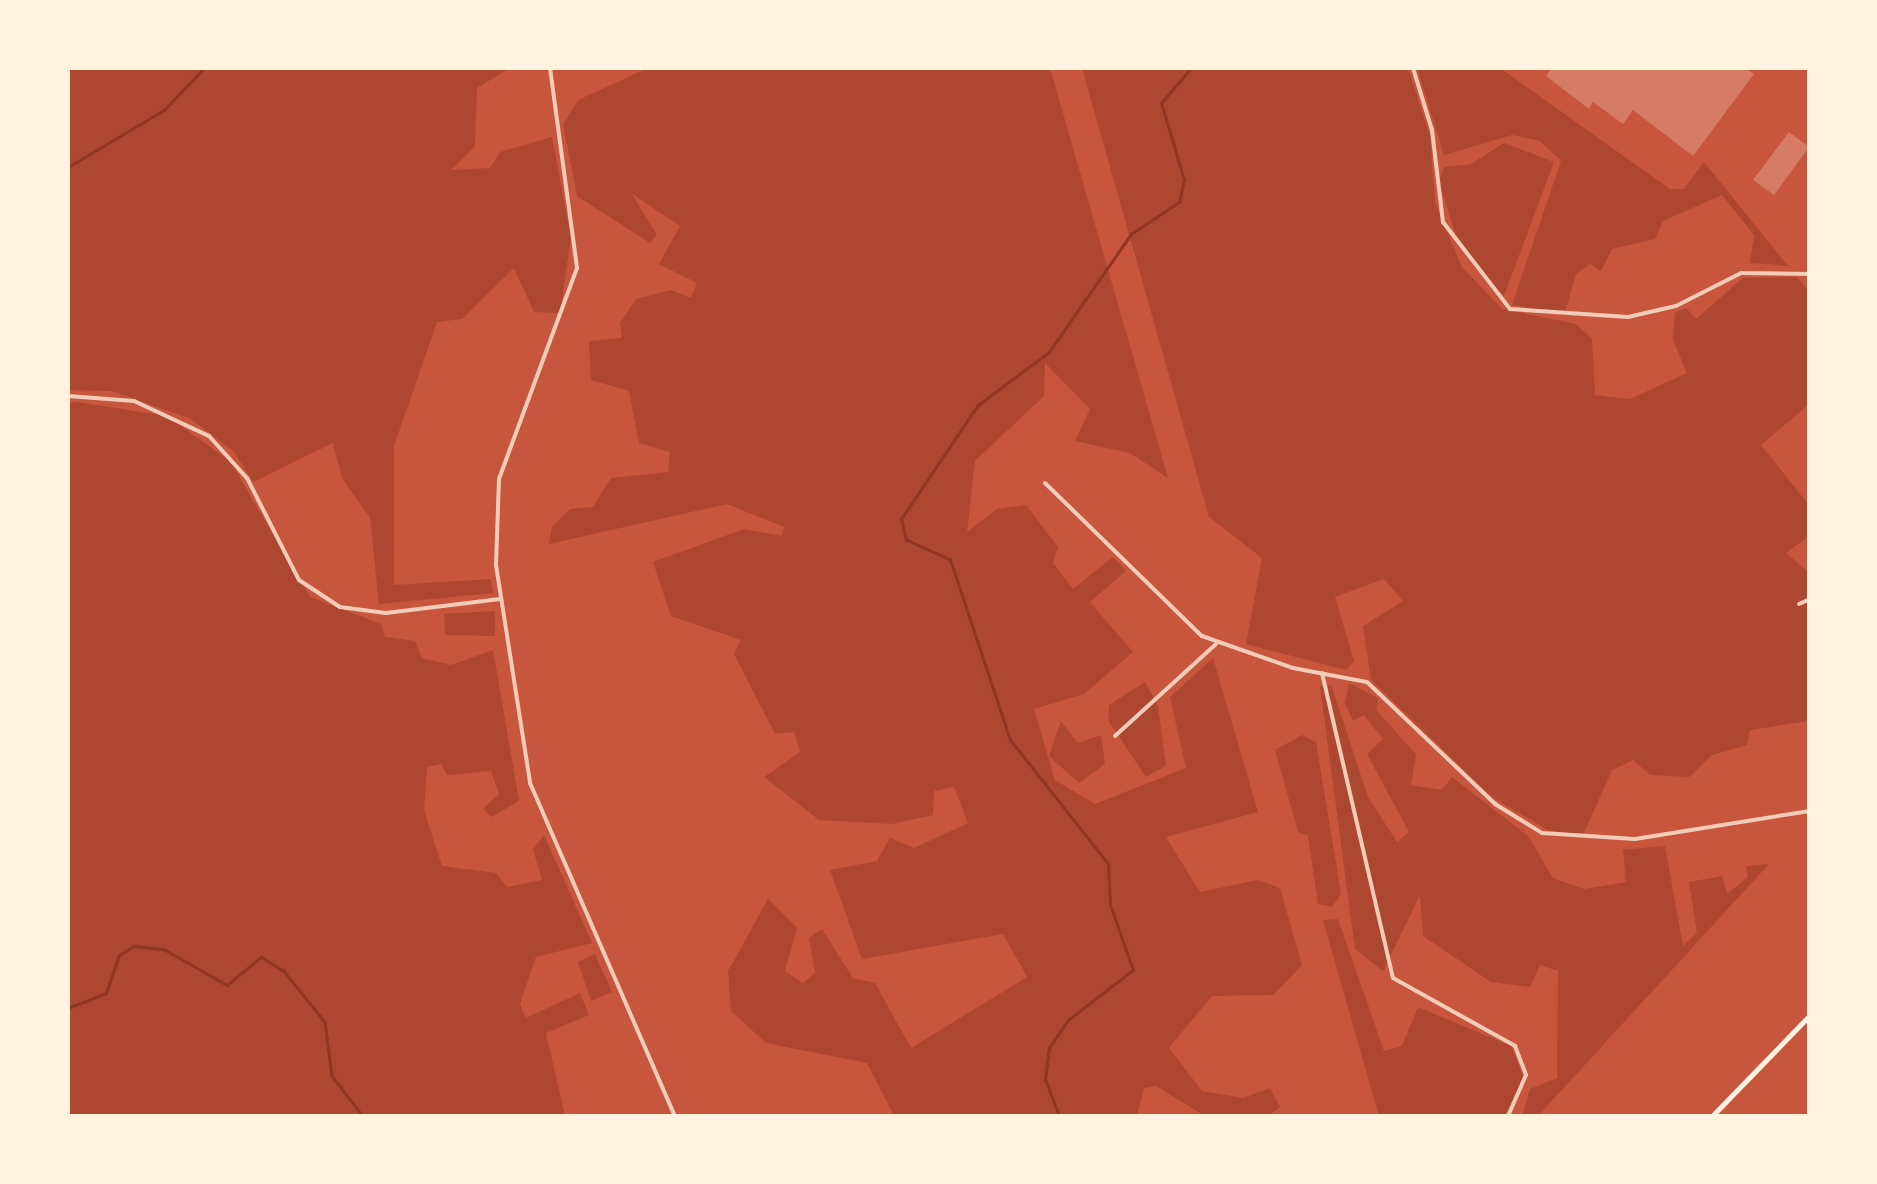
<!DOCTYPE html>
<style>
body{margin:0}
#map{position:relative;width:1877px;height:1184px;overflow:hidden;background:#c8553d;font-family:Raleway,sans-serif}
div>[style]{position:absolute}
.green>*{inset:0;background:#ae4732}
.stream>*{height:2.5px;margin:-1.25px;padding:0 1.25px;transform-origin:1.25px;border-radius:1.25px;background:#8f3625}
.building>*{inset:0;background:#d67c66}
.minor>*{height:4px;margin:-2px;padding:0 2px;transform-origin:2px;border-radius:2px;background:#f1ccb7}
.secondary>*{height:5px;margin:-2.5px;padding:0 2.5px;transform-origin:2.5px;border-radius:2.5px;background:#fff3e0}
span{translate:-50% -50%;white-space:nowrap;text-align:center;line-height:1.15;-webkit-text-stroke:8px #fff3e0;paint-order:stroke}
.frame{position:absolute;inset:0;border:70px solid #fff3e0;pointer-events:none}
</style>
<div id="map">
<div class="green">
<i style="clip-path:polygon(70px 68px,510px 68px,477px 88px,475px 146px,451px 170px,490px 168px,500px 152px,552px 137px,571px 238px,560px 313px,534px 312px,514px 268px,462px 319px,437px 322px,394px 446px,394px 585px,491px 579px,493px 593px,379px 604px,370px 518px,342px 478px,333px 443px,253px 482px,234px 452px,191px 419px,112px 391px,68px 390px)"></i>
<i style="clip-path:polygon(648px 68px,1050px 68px,1168px 478px,1130px 453px,1075px 441px,1090px 409px,1045px 363px,1044px 396px,975px 461px,967px 532px,997px 509px,1026px 505px,1058px 547px,1053px 563px,1073px 589px,1113px 557px,1126px 571px,1090px 602px,1133px 652px,1084px 694px,1034px 709px,1055px 780px,1095px 804px,1186px 768px,1170px 697px,1213px 658px,1258px 812px,1166px 837px,1200px 892px,1258px 880px,1280px 888px,1302px 965px,1273px 995px,1212px 996px,1169px 1048px,1202px 1091px,1243px 1098px,1270px 1088px,1280px 1107px,1268px 1116px,1205px 1116px,1156px 1086px,1144px 1088px,1137px 1116px,894px 1116px,867px 1063px,766px 1043px,731px 1011px,728px 971px,768px 899px,797px 928px,785px 971px,803px 983px,815px 973px,809px 938px,822px 929px,853px 978px,875px 983px,911px 1048px,1027px 977px,1003px 934px,862px 959px,830px 870px,877px 861px,890px 838px,914px 848px,968px 823px,954px 787px,934px 791px,933px 815px,892px 824px,819px 820px,764px 777px,800px 752px,794px 732px,775px 734px,734px 654px,741px 640px,671px 616px,653px 562px,744px 529px,782px 536px,784px 527px,727px 504px,549px 544px,552px 527px,570px 509px,593px 507px,611px 478px,668px 472px,670px 452px,639px 443px,629px 391px,591px 380px,589px 341px,622px 338px,620px 323px,636px 299px,671px 290px,691px 298px,697px 283px,659px 264px,680px 226px,632px 194px,657px 235px,650px 243px,577px 196px,563px 125px,578px 100px)"></i>
<i style="clip-path:polygon(1082px 68px,1408px 68px,1430px 136px,1435px 203px,1462px 267px,1502px 309px,1576px 324px,1592px 339px,1595px 395px,1630px 399px,1687px 373px,1673px 340px,1675px 313px,1686px 308px,1696px 319px,1743px 278px,1797px 277px,1809px 292px,1809px 404px,1761px 445px,1809px 505px,1809px 536px,1786px 553px,1809px 573px,1809px 721px,1750px 730px,1747px 745px,1712px 755px,1689px 777px,1650px 775px,1633px 760px,1612px 770px,1583px 835px,1548px 830px,1492px 797px,1371px 680px,1363px 626px,1403px 601px,1384px 579px,1335px 597px,1354px 661px,1346px 670px,1246px 644px,1262px 558px,1209px 517px)"></i>
<i style="clip-path:polygon(1417px 68px,1500px 68px,1670px 189px,1684px 189px,1704px 162px,1788px 266px,1750px 263px,1754px 235px,1722px 195px,1663px 221px,1655px 239px,1612px 249px,1601px 271px,1590px 264px,1576px 274px,1565px 313px,1512px 305px,1561px 161px,1540px 141px,1512px 135px,1444px 155px)"></i>
<i style="clip-path:polygon(1504px 143px,1554px 162px,1504px 296px,1459px 246px,1439px 181px,1444px 167px,1471px 164px)"></i>
<i style="clip-path:polygon(77px 402px,167px 416px,230px 461px,310px 597px,381px 624px,385px 637px,415px 641px,422px 658px,451px 665px,493px 650px,519px 801px,491px 817px,483px 809px,499px 794px,491px 771px,447px 775px,441px 764px,427px 767px,424px 810px,442px 866px,496px 873px,507px 887px,542px 880px,533px 849px,544px 835px,592px 943px,536px 957px,520px 1004px,526px 1018px,580px 993px,589px 1015px,546px 1033px,565px 1116px,68px 1116px,68px 403px)"></i>
<i style="clip-path:polygon(495px 611px,495px 636px,445px 635px,444px 614px)"></i>
<i style="clip-path:polygon(1145px 682px,1158px 706px,1166px 766px,1146px 777px,1108px 720px,1109px 705px)"></i>
<i style="clip-path:polygon(1349px 683px,1378px 698px,1376px 710px,1416px 754px,1411px 785px,1442px 790px,1452px 777px,1528px 836px,1553px 878px,1584px 889px,1626px 882px,1623px 850px,1665px 846px,1683px 946px,1697px 933px,1689px 882px,1722px 876px,1727px 894px,1748px 877px,1746px 866px,1769px 864px,1538px 1116px,1522px 1116px,1530px 1089px,1557px 1078px,1558px 971px,1540px 965px,1530px 987px,1491px 982px,1423px 936px,1420px 895px,1383px 971px,1355px 949px,1320px 686px,1331px 685px,1368px 797px,1397px 842px,1409px 832px,1367px 754px,1383px 739px,1364px 715px,1353px 721px,1345px 703px)"></i>
<i style="clip-path:polygon(1061px 721px,1078px 743px,1101px 735px,1105px 764px,1079px 783px,1049px 756px)"></i>
<i style="clip-path:polygon(1302px 735px,1316px 742px,1341px 894px,1332px 907px,1318px 904px,1308px 836px,1298px 832px,1275px 750px)"></i>
<i style="clip-path:polygon(1338px 919px,1384px 1051px,1402px 1046px,1418px 1007px,1511px 1046px,1524px 1079px,1505px 1116px,1379px 1116px,1323px 920px)"></i>
<i style="clip-path:polygon(595px 954px,612px 992px,591px 1001px,578px 962px)"></i>
</div>
<div class="stream">
<i style="left:68px;top:167px;width:112px;rotate:-30.7deg"></i>
<i style="left:164px;top:110px;width:58px;rotate:-46.4deg"></i>
<i style="left:68px;top:1008px;width:41px;rotate:-21.5deg"></i>
<i style="left:106px;top:993px;width:40px;rotate:-71.1deg"></i>
<i style="left:119px;top:955px;width:17px;rotate:-31deg"></i>
<i style="left:134px;top:946px;width:30px;rotate:6deg"></i>
<i style="left:164px;top:949px;width:73px;rotate:29.7deg"></i>
<i style="left:227px;top:985px;width:44px;rotate:-39.5deg"></i>
<i style="left:261px;top:957px;width:27px;rotate:31deg"></i>
<i style="left:284px;top:971px;width:65px;rotate:51.2deg"></i>
<i style="left:325px;top:1022px;width:54px;rotate:82.6deg"></i>
<i style="left:332px;top:1076px;width:51px;rotate:52.2deg"></i>
<i style="left:1059px;top:1116px;width:39px;rotate:-111deg"></i>
<i style="left:1045px;top:1080px;width:32px;rotate:-83deg"></i>
<i style="left:1049px;top:1048px;width:34px;rotate:-56deg"></i>
<i style="left:1068px;top:1020px;width:82px;rotate:-37.6deg"></i>
<i style="left:1133px;top:970px;width:69px;rotate:-109.5deg"></i>
<i style="left:1110px;top:905px;width:41px;rotate:-92.8deg"></i>
<i style="left:1108px;top:864px;width:158px;rotate:-128.3deg"></i>
<i style="left:1010px;top:740px;width:190px;rotate:-108.4deg"></i>
<i style="left:950px;top:560px;width:48px;rotate:-155.6deg"></i>
<i style="left:906px;top:540px;width:22px;rotate:-103deg"></i>
<i style="left:901px;top:519px;width:138px;rotate:-56deg"></i>
<i style="left:978px;top:405px;width:89px;rotate:-36.7deg"></i>
<i style="left:1049px;top:352px;width:144px;rotate:-55.2deg"></i>
<i style="left:1131px;top:234px;width:58px;rotate:-33.7deg"></i>
<i style="left:1179px;top:202px;width:23px;rotate:-77deg"></i>
<i style="left:1184px;top:180px;width:80px;rotate:-106.6deg"></i>
<i style="left:1161px;top:103px;width:46px;rotate:-49.4deg"></i>
</div>
<div class="building">
<i style="clip-path:polygon(1552px 68px,1745px 68px,1754px 74px,1693px 156px,1633px 110px,1623px 124px,1593px 102px,1589px 109px,1546px 76px)"></i>
<i style="clip-path:polygon(1789px 132px,1809px 147px,1774px 195px,1753px 180px)"></i>
</div>
<div class="minor">
<i style="left:550px;top:68px;width:202px;rotate:82.3deg"></i>
<i style="left:577px;top:268px;width:225px;rotate:110.3deg"></i>
<i style="left:499px;top:479px;width:86px;rotate:92deg"></i>
<i style="left:496px;top:565px;width:221px;rotate:81.1deg"></i>
<i style="left:530px;top:783px;width:363px;rotate:66.5deg"></i>
<i style="left:1413px;top:68px;width:65px;rotate:73deg"></i>
<i style="left:1432px;top:130px;width:93px;rotate:83.2deg"></i>
<i style="left:1443px;top:222px;width:110px;rotate:52.4deg"></i>
<i style="left:1510px;top:309px;width:118px;rotate:3.9deg"></i>
<i style="left:1628px;top:317px;width:49px;rotate:-12.9deg"></i>
<i style="left:1676px;top:306px;width:73px;rotate:-26.9deg"></i>
<i style="left:1741px;top:273px;width:69px;rotate:0.8deg"></i>
<i style="left:68px;top:396px;width:66px;rotate:4.3deg"></i>
<i style="left:134px;top:401px;width:83px;rotate:25deg"></i>
<i style="left:209px;top:436px;width:57px;rotate:47.9deg"></i>
<i style="left:247px;top:478px;width:114px;rotate:63deg"></i>
<i style="left:299px;top:580px;width:49px;rotate:33.4deg"></i>
<i style="left:340px;top:607px;width:46px;rotate:7.4deg"></i>
<i style="left:386px;top:613px;width:115px;rotate:-7deg"></i>
<i style="left:1045px;top:483px;width:219px;rotate:44.3deg"></i>
<i style="left:1202px;top:636px;width:96px;rotate:19.4deg"></i>
<i style="left:1293px;top:668px;width:75px;rotate:10.7deg"></i>
<i style="left:1367px;top:682px;width:177px;rotate:43.6deg"></i>
<i style="left:1495px;top:804px;width:55px;rotate:31.7deg"></i>
<i style="left:1542px;top:833px;width:93px;rotate:3.7deg"></i>
<i style="left:1635px;top:839px;width:177px;rotate:-9.1deg"></i>
<i style="left:1799px;top:604px;width:12px;rotate:-24deg"></i>
<i style="left:1322px;top:673px;width:313px;rotate:76.9deg"></i>
<i style="left:1393px;top:978px;width:140px;rotate:29.1deg"></i>
<i style="left:1515px;top:1046px;width:31px;rotate:69deg"></i>
<i style="left:1526px;top:1075px;width:45px;rotate:113.7deg"></i>
<i style="left:1115px;top:736px;width:137px;rotate:-42.3deg"></i>
</div>
<div class="secondary">
<i style="left:1712px;top:1116px;width:141px;rotate:-45.9deg"></i>
</div>
<div class="frame"></div>
</div>
